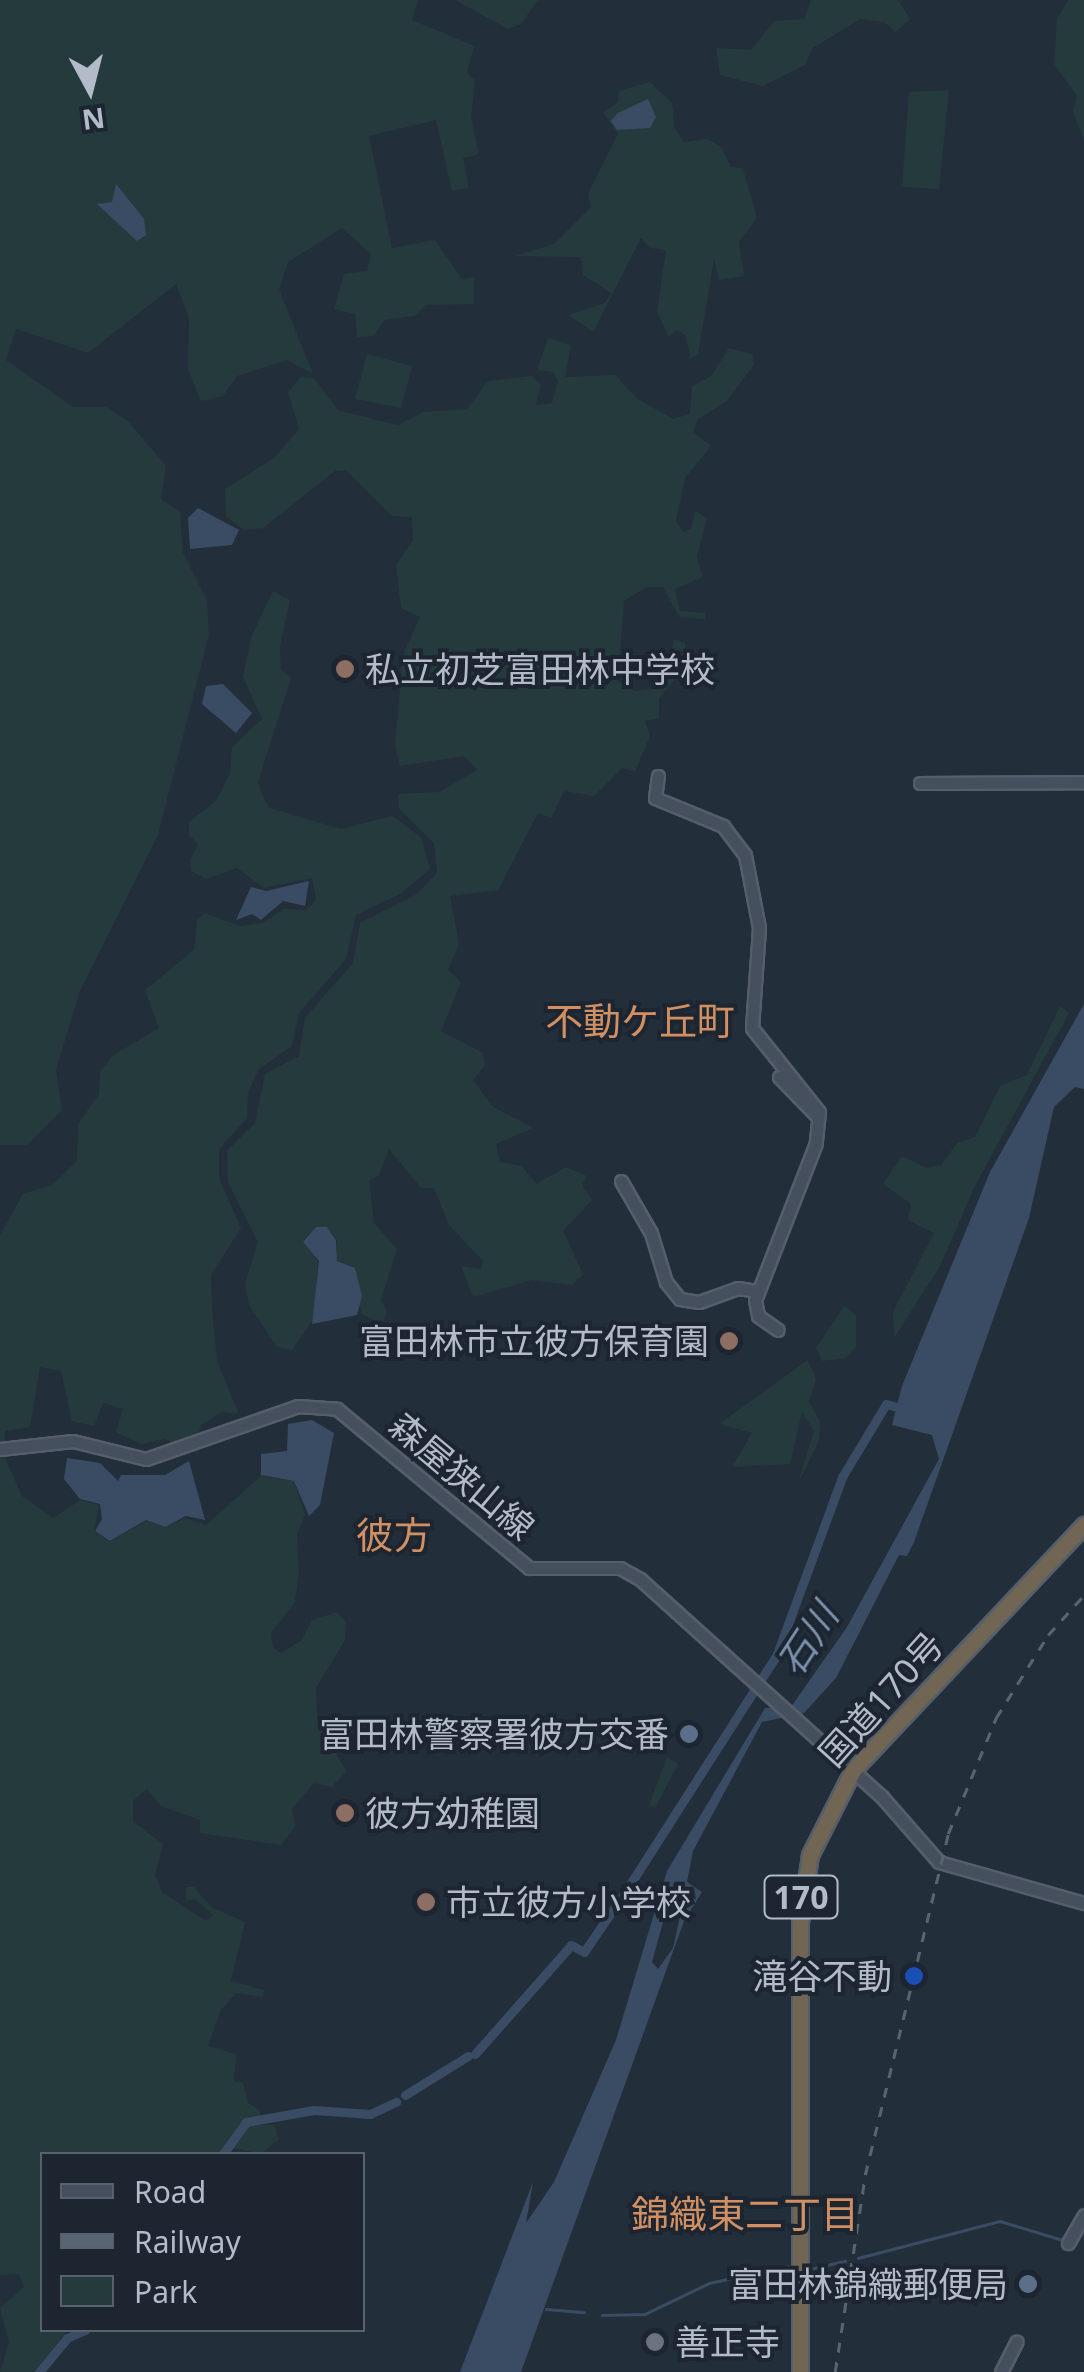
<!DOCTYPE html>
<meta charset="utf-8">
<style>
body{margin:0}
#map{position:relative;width:1084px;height:2372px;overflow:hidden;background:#232e3b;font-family:"Noto Sans","Noto Sans JP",sans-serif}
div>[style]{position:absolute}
.green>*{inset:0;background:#253a3c}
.water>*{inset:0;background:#394c64}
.stream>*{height:2.5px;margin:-1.25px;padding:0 1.25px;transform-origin:1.25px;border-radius:1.25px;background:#394c64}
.canal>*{height:9px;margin:-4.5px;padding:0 4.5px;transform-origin:4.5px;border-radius:4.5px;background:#394c64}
.roads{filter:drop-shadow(2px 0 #555e69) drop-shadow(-2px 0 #555e69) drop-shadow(0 2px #555e69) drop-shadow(0 -2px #555e69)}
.secondary>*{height:11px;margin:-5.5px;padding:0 5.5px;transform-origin:5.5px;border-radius:5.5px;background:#454f5e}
.highway>*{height:15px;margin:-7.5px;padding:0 7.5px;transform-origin:7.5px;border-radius:7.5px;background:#716554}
.rail>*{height:2.5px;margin-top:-1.25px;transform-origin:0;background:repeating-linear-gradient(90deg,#596472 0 10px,transparent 0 20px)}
.dots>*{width:28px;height:28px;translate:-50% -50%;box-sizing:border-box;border:5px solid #1c2530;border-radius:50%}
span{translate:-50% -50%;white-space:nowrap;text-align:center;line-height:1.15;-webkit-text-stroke:8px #1c2530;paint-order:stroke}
.shield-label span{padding:2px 8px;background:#1c2530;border:2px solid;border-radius:8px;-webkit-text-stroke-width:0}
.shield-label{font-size:32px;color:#b2bbc7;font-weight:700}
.poi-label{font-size:35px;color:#b2bbc7}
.left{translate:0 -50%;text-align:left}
.right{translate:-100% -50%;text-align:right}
.street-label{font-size:35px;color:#b2bbc7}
.neighbourhood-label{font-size:38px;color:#d19063}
.water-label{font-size:38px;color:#7b92ae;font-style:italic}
.legend{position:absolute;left:40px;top:2152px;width:325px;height:180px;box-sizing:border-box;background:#1c2530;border:2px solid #58616c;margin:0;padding:12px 18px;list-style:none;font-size:30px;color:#b2bbc7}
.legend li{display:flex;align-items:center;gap:20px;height:50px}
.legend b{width:50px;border:2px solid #58616c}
.north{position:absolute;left:40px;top:40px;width:100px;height:100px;-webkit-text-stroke:8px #1c2530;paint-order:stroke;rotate:173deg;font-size:28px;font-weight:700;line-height:40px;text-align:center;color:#b2bbc7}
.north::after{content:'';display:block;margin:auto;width:35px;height:45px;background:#b2bbc7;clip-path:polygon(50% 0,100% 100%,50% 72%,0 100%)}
</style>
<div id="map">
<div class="green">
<i style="clip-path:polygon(0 0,418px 0,412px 20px,474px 46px,467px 72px,475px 81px,471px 118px,479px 154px,463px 158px,469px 188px,452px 191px,436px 120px,369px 136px,392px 248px,435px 240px,462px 279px,474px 277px,474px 304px,426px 305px,415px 316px,384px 320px,374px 336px,357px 337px,355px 314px,334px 309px,344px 274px,367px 271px,371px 254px,342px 228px,288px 262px,279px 289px,313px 374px,287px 360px,237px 376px,223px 396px,201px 401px,188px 370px,189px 317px,176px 284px,88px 353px,16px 329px,6px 360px,73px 407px,106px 407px,128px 421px,166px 466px,161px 499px,180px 512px,183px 553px,207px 601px,209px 634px,158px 835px,80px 991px,56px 1070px,62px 1110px,27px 1145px,0 1145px)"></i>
<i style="clip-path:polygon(455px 0,538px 0,521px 24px,508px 29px)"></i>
<i style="clip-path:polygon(811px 0,898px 0,910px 19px,896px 32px,884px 22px,860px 19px,813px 48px,805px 65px,763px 86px,720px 75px,716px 48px,751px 50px,774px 21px,804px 19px)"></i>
<i style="clip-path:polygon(1068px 0,1084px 0,1084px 140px,1073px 112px,1077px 96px,1054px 64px,1057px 19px)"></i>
<i style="clip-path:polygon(650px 82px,672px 103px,675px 129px,684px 142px,707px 139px,721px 147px,731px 167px,743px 168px,757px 218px,739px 242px,744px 276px,719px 280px,714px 259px,698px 354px,691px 359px,685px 335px,677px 330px,668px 337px,657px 311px,666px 250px,650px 248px,641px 238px,593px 332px,568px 315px,605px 303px,611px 293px,583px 275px,581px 257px,514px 256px,554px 244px,591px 207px,588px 194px,618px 134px,603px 113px,618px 102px,619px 91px)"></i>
<i style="clip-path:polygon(949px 90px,939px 189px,902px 187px,909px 92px)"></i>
<i style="clip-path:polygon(548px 338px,571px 345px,565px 377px,615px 375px,638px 399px,673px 419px,690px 414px,692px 386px,711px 376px,729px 348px,752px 354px,754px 365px,726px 402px,698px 419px,693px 432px,711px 446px,685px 478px,676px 521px,683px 532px,691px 529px,695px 511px,707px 518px,697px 557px,703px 577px,675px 589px,680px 611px,705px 613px,705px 619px,679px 617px,663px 587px,647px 587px,624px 601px,618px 682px,635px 691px,654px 689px,661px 683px,654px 660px,671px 656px,674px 639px,685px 643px,685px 666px,659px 699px,659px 718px,645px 721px,650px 736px,635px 772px,622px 768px,594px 796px,564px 791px,551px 818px,538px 813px,498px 890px,450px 896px,459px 944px,448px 970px,461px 982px,441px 1031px,483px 1053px,485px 1066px,473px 1080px,492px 1106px,533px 1128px,496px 1144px,500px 1162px,522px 1166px,536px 1184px,566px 1167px,587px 1176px,582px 1185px,592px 1200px,563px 1231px,583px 1274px,572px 1285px,532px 1280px,473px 1297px,461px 1266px,481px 1269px,483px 1261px,449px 1225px,434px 1188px,421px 1188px,389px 1149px,379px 1175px,369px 1181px,374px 1223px,397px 1249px,381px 1300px,387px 1312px,382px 1323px,361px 1314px,355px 1267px,337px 1261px,337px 1240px,327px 1227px,316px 1227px,303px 1242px,318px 1261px,314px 1318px,292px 1350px,277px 1347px,249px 1305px,245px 1284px,258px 1242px,228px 1182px,227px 1151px,255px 1123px,265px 1074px,299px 1056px,305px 1018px,353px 963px,360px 923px,417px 894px,437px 873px,434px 843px,399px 808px,398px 794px,439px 792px,477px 770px,464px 756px,400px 766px,395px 745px,403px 655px,420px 617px,401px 608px,396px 565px,413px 540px,412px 517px,392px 516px,346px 470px,335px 471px,263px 528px,244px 530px,226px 516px,225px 489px,274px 458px,299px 429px,288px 392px,301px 377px,314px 378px,338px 410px,398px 425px,424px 412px,467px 409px,488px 381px,532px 376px,541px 385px,536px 405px,552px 403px,558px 381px,553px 372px,537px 370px)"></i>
<i style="clip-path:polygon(367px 354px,412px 366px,401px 408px,355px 399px)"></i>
<i style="clip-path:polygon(273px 591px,290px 600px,280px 647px,281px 669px,291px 678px,258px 782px,262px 795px,270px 808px,341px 829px,392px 816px,421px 837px,430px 869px,402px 893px,356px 915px,346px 959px,299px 1013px,292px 1046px,259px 1069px,248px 1092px,247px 1118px,219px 1149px,219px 1178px,241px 1228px,211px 1275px,212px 1308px,217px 1361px,239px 1414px,222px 1412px,201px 1425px,197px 1440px,181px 1446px,165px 1439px,141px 1444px,116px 1432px,123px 1409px,103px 1403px,94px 1426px,72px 1421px,61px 1371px,40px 1367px,30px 1427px,5px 1431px,4px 1456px,22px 1496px,53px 1518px,80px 1500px,99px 1505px,94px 1531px,110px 1542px,146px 1521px,165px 1527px,186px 1518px,206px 1525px,261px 1476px,294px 1481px,305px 1515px,297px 1534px,299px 1570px,295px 1602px,271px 1634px,273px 1648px,281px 1653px,302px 1640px,312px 1620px,337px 1612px,346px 1622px,345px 1640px,316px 1688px,318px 1727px,347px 1771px,331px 1787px,314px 1783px,292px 1809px,295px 1826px,281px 1845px,200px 1833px,200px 1820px,161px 1806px,147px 1789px,133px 1801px,133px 1822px,163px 1844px,155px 1875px,163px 1893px,206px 1921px,213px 1915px,194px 1899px,186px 1901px,186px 1887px,194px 1887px,211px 1907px,245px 1922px,231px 1981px,264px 1990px,263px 1997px,236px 1993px,221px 2010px,208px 2046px,236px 2054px,234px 2082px,243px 2082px,248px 2103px,260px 2110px,261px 2125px,274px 2125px,279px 2139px,261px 2154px,235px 2148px,219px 2154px,42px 2154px,42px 2330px,68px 2330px,34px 2372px,0 2372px,9px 2342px,0 2308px,24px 2287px,19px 2274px,0 2275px,0 1235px,23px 1194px,52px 1185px,77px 1161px,78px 1124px,99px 1094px,100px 1072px,112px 1056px,159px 1028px,145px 990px,194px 950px,197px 920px,205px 913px,240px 926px,263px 923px,283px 909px,307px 910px,316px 900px,312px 878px,264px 888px,237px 868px,206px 879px,191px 871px,190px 861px,198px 844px,189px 835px,189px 822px,216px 801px,230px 774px,232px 747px,262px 719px,243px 677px,251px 638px)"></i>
<i style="clip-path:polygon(1060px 1006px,1069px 1013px,976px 1184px,939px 1268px,894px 1338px,893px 1312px,934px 1233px,908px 1220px,911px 1204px,883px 1184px,902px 1156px,926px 1168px,941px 1165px,957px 1143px,975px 1137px,1000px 1086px,1027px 1075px)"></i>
<i style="clip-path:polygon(844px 1306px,856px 1315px,856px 1347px,846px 1358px,822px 1361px,816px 1348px)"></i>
<i style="clip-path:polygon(808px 1360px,816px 1379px,809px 1402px,820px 1421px,819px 1441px,798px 1483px,814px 1431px,802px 1412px,790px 1464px,732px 1467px,752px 1433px,719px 1424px)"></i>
<i style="clip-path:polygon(667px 1757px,678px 1764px,655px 1808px,649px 1805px)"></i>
</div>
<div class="water">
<i style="clip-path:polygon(648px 99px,656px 117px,650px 128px,617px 130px,611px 121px,618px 113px)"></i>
<i style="clip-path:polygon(116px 184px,144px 219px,146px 235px,137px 241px,97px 204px,112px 202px)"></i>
<i style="clip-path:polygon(198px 508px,239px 530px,232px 545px,190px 549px,188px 518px)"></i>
<i style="clip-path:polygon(223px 684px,252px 713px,236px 733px,202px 704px,206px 686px)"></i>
<i style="clip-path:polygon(309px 881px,305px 906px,283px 901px,261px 920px,252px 914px,236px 920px,251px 887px,266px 891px)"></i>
<i style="clip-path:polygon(evenodd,1084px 1004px,1084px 1089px,1075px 1087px,1054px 1107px,1029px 1218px,914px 1542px,907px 1556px,899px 1555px,836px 1678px,804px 1713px,762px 1722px,693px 1851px,687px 1882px,702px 1892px,684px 1921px,521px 2372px,460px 2372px,533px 2182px,526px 2223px,554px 2182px,616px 2040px,667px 1871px,765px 1708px,791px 1707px,847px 1627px,939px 1459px,932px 1435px,892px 1425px,902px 1386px,990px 1172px,1084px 1004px,674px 1882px,678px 1891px,694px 1888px,696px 1898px,682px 1908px,673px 1948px,658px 1969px,652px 1962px,674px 1882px)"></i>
<i style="clip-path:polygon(316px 1227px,327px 1227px,336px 1240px,337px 1261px,355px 1268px,362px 1296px,357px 1315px,312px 1324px,319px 1261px,303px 1242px)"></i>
<i style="clip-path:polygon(312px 1420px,334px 1433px,320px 1505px,309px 1516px,294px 1481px,261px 1475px,261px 1454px,287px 1451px,288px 1424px)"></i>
<i style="clip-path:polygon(67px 1458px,100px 1463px,118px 1481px,121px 1475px,165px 1475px,189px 1461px,205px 1520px,186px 1516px,165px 1527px,146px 1520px,110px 1541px,95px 1531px,102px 1519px,100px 1504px,80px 1499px,64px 1479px)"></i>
</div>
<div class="stream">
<i style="left:858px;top:2258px;width:147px;rotate:-14.6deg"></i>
<i style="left:1000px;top:2221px;width:66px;rotate:16.8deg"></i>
<i style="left:810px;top:2269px;width:36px;rotate:-13deg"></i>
<i style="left:546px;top:2309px;width:38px;rotate:5deg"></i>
<i style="left:602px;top:2315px;width:43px;rotate:-1.3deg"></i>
<i style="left:645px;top:2314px;width:71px;rotate:-25.8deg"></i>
<i style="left:709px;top:2283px;width:81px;rotate:-12.1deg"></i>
</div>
<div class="canal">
<i style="left:475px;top:2054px;width:145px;rotate:-48.6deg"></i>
<i style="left:571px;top:1945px;width:15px;rotate:28deg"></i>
<i style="left:584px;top:1952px;width:76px;rotate:-55.7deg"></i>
<i style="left:627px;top:1889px;width:279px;rotate:-57.4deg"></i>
<i style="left:777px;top:1654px;width:189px;rotate:-69.8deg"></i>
<i style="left:842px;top:1477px;width:85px;rotate:-58.9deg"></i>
<i style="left:886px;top:1404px;width:20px;rotate:15deg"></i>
<i style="left:405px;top:2095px;width:74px;rotate:-31.8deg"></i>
<i style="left:223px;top:2154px;width:39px;rotate:-54deg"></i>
<i style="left:246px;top:2122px;width:69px;rotate:-10deg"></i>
<i style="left:314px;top:2110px;width:56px;rotate:4.1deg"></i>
<i style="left:370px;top:2114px;width:29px;rotate:-25deg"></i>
<i style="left:39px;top:2372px;width:44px;rotate:-50.5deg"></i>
<i style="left:67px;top:2338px;width:20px;rotate:-24deg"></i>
</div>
<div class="roads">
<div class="secondary">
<i style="left:658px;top:776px;width:22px;rotate:98deg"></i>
<i style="left:655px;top:798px;width:74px;rotate:22.4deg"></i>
<i style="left:723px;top:826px;width:36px;rotate:53deg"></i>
<i style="left:745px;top:855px;width:74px;rotate:79.1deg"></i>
<i style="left:759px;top:928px;width:100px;rotate:94deg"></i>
<i style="left:752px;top:1028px;width:107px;rotate:51.4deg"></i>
<i style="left:819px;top:1112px;width:31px;rotate:96deg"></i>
<i style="left:816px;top:1143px;width:168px;rotate:111.2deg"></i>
<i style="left:755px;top:1300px;width:16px;rotate:79deg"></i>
<i style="left:758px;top:1316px;width:24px;rotate:35deg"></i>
<i style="left:920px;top:783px;width:164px;rotate:-0.3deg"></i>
<i style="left:779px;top:1077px;width:53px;rotate:45.8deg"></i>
<i style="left:621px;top:1181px;width:60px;rotate:60deg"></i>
<i style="left:651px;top:1233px;width:51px;rotate:73deg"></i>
<i style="left:666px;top:1282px;width:22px;rotate:51deg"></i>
<i style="left:680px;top:1299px;width:19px;rotate:9deg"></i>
<i style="left:699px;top:1302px;width:41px;rotate:-19.7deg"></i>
<i style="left:738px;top:1288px;width:20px;rotate:9deg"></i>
<i style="left:0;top:1449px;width:73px;rotate:-6.3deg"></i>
<i style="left:73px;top:1441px;width:75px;rotate:13.9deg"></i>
<i style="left:146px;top:1459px;width:161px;rotate:-19.2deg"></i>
<i style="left:298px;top:1406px;width:39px;rotate:4deg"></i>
<i style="left:337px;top:1409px;width:249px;rotate:39.6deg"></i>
<i style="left:529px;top:1568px;width:91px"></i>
<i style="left:620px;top:1568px;width:23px;rotate:29deg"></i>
<i style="left:640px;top:1579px;width:326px;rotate:42deg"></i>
<i style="left:882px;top:1797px;width:86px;rotate:48.8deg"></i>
<i style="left:939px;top:1862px;width:151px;rotate:15.8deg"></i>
<i style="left:1068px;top:2243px;width:32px;rotate:-60deg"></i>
<i style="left:1001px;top:2372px;width:34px;rotate:-63deg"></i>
</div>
<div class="highway">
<i style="left:800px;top:2372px;width:450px;rotate:-90deg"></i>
<i style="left:800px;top:1922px;width:68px;rotate:-81.5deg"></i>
<i style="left:810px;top:1855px;width:95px;rotate:-63.2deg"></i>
<i style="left:853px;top:1770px;width:337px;rotate:-46.7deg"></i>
</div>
</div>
<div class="rail">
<i style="left:835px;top:2372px;width:199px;rotate:-81.3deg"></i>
<i style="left:865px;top:2175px;width:351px;rotate:-76.3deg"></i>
<i style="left:948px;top:1834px;width:126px;rotate:-67.5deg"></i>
<i style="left:996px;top:1718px;width:98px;rotate:-57.9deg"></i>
<i style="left:1048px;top:1635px;width:54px;rotate:-48deg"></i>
</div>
<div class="dots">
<i style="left:345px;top:669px;background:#8d6e63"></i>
<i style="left:729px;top:1341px;background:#8d6e63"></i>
<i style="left:689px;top:1734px;background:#5c6f8a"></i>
<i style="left:345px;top:1813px;background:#8d6e63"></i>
<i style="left:426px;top:1902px;background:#8d6e63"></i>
<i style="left:914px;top:1976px;background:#1a4fb4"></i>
<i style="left:1028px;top:2284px;background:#5c6f8a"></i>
<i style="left:655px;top:2342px;background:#6b7280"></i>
</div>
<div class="shield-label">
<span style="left:801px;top:1897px">170</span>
</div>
<div class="poi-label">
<span class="left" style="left:365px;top:669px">私立初芝富田林中学校</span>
<span class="right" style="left:709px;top:1341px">富田林市立彼方保育園</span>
<span class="right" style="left:669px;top:1734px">富田林警察署彼方交番</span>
<span class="left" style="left:365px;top:1813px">彼方幼稚園</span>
<span class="left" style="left:446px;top:1902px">市立彼方小学校</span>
<span class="right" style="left:892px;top:1976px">滝谷不動</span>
<span class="right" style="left:1008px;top:2284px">富田林錦織郵便局</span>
<span class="left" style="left:675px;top:2342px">善正寺</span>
</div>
<div class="street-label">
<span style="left:462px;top:1476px;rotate:40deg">森屋狭山線</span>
<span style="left:881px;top:1699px;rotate:-48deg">国道170号</span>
</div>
<div class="neighbourhood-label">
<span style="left:640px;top:1021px">不動ケ丘町</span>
<span style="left:394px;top:1535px">彼方</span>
<span style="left:745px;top:2214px">錦織東二丁目</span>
</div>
<div class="water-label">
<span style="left:807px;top:1639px;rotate:-57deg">石川</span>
</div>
<ul class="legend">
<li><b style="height:12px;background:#454f5e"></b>Road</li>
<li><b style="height:12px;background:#596472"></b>Railway</li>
<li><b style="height:28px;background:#253a3c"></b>Park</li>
</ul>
<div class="north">N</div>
</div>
